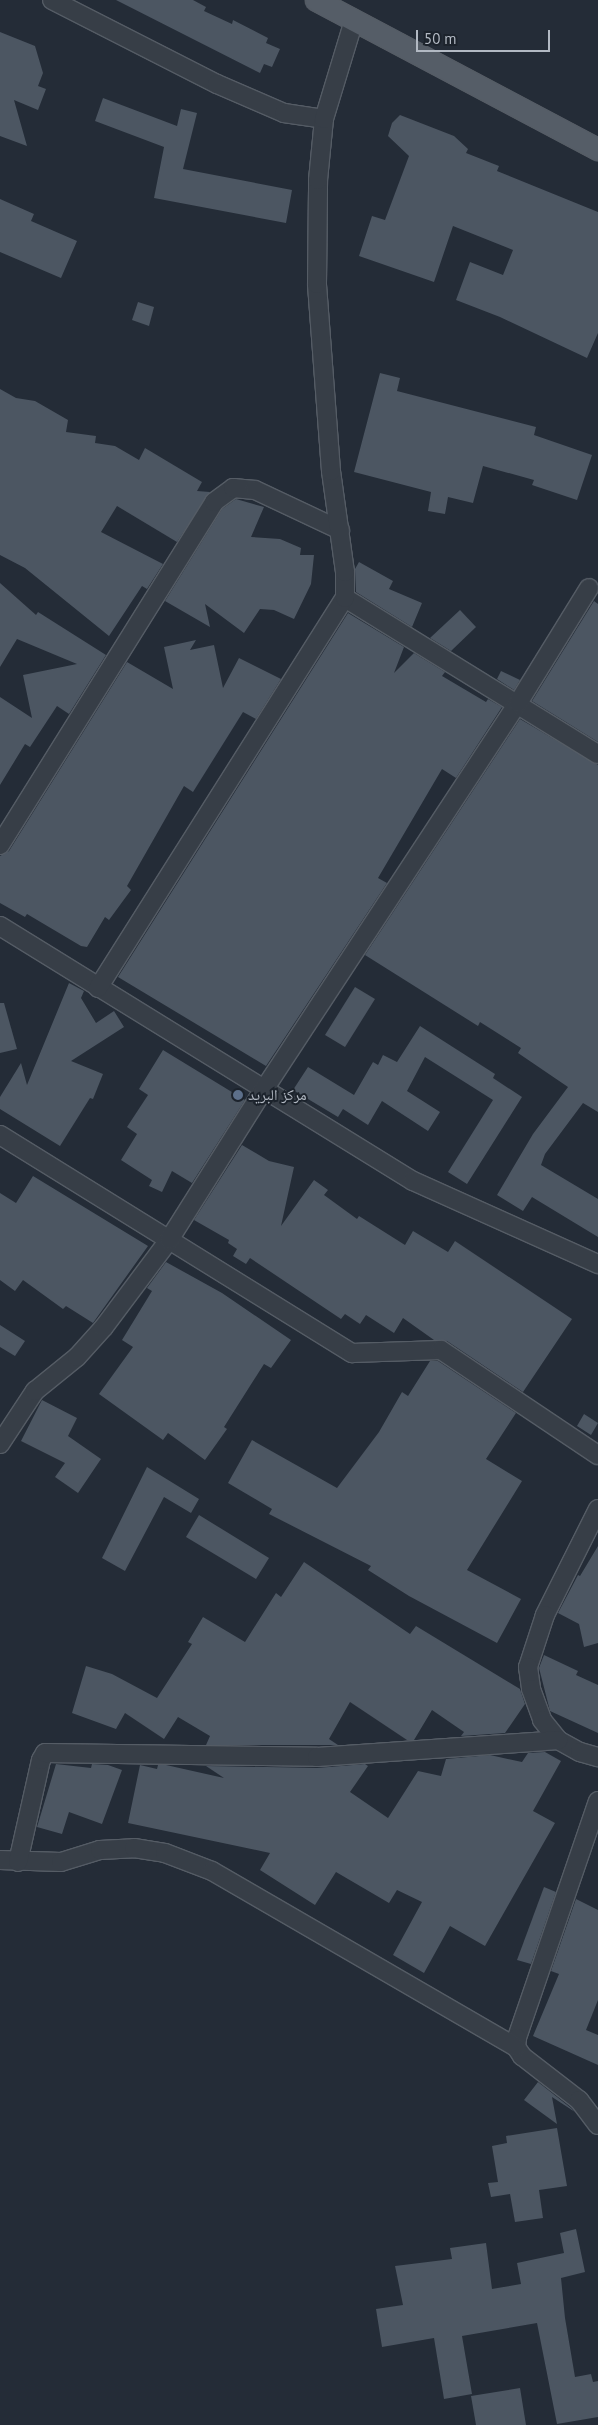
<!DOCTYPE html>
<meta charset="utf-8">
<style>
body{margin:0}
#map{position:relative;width:598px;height:2425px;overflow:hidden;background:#242c37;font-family:"PT Sans","Noto Naskh Arabic",sans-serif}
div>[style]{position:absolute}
.building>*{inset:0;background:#4c5662}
.roads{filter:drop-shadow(1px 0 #555c65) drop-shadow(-1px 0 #555c65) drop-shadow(0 1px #555c65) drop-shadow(0 -1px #555c65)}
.minor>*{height:18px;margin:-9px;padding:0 9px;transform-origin:9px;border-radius:9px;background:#373e47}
.major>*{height:21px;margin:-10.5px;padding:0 10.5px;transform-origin:10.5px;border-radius:10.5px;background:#555d67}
.dots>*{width:14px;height:14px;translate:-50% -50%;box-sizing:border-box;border:2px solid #1c232c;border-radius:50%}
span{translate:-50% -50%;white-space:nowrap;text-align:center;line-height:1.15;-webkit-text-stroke:4px #1c232c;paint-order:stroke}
.poi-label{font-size:15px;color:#b2b9c3}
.left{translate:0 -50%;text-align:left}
.scale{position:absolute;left:416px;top:30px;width:134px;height:22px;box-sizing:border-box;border:2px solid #b2b9c3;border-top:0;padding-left:6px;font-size:15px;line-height:18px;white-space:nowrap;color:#b2b9c3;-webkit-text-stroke:4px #1c232c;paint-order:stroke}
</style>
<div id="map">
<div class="building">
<i style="clip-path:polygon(116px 0,193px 0,206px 7px,204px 11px,232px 24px,233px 20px,268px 38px,266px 43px,280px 49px,272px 67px,264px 64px,260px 73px)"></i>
<i style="clip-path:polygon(0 32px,35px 46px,43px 73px,38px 86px,46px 89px,38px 110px,14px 100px,27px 146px,0 136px)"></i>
<i style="clip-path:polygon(103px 98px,177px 126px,181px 109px,197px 113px,183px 169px,292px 190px,286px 223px,154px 198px,164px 147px,95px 121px)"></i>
<i style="clip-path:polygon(400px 115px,454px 136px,468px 149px,466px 153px,499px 166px,497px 171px,598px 212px,598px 333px,587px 358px,500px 317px,456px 300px,470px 262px,503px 275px,513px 250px,453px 226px,434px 282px,359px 256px,372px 216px,385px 220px,409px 156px,388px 136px,392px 123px)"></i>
<i style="clip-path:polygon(0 199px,34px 214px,31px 221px,77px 241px,61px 278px,0 252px)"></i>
<i style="clip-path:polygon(138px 302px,154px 307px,149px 326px,132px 320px)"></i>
<i style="clip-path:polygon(380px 373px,400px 378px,397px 391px,536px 427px,534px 435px,592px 455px,577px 500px,532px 485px,534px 480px,483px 466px,473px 503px,448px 497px,445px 514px,428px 511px,431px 492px,354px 472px)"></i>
<i style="clip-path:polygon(0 389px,16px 398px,35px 401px,68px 420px,66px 432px,96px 436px,95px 443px,115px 446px,139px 460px,145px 448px,202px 482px,197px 491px,210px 492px,177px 542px,117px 506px,101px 532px,163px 564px,147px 589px,142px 586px,109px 636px,25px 568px,0 555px)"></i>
<i style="clip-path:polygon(236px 499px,264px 507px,251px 537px,280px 539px,301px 548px,300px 555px,314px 555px,311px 584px,294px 619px,274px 610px,260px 609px,244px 633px,205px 604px,210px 627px,165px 601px,222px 509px)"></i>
<i style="clip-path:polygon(359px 562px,393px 581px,389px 589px,422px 603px,412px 627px,356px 592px,355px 569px)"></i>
<i style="clip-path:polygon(0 583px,36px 615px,38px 612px,106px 655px,69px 714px,57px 706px,30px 747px,25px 744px,0 785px,0 697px,32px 718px,23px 675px,77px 664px,17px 639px,0 667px)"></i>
<i style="clip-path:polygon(594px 601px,598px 604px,598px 742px,532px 701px)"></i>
<i style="clip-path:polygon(460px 610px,476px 627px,451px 651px,430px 638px)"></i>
<i style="clip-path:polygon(348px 613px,404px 647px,394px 673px,414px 653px,445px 672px,442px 676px,486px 702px,488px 699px,502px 707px,456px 778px,442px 769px,378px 878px,387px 883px,266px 1066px,118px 977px)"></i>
<i style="clip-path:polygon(196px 640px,190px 650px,214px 645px,223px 688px,239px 658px,281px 679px,256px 719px,243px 712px,193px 792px,184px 786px,127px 886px,131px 890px,109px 920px,105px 917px,87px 947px,81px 946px,27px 914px,25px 917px,0 903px,0 856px,9px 851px,127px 662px,173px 689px,164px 647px)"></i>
<i style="clip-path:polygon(501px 671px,520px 680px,514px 690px,497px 679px)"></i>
<i style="clip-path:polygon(520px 719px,598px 765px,598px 1112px,583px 1103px,545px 1154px,541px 1165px,598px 1199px,598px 1237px,532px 1197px,523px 1211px,497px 1195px,533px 1134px,568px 1087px,518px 1053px,521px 1048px,480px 1022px,478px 1026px,365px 955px)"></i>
<i style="clip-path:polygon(69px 983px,84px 991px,81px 998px,96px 1023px,114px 1011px,124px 1027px,71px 1061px,103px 1074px,93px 1099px,90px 1098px,60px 1146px,0 1109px,0 1097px,21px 1063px,27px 1085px)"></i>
<i style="clip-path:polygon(355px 987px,375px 999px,345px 1047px,325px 1035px)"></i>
<i style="clip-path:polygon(0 1003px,4px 1003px,17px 1049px,0 1053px)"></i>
<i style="clip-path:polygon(420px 1026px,495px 1074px,493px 1078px,522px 1097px,467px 1184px,448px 1172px,493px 1100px,425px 1057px,407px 1091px,440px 1112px,428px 1131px,382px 1101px,368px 1125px,343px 1109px,338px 1117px,293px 1090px,308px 1067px,354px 1095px,373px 1062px,378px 1065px,383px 1055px,397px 1062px)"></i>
<i style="clip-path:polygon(163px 1050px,245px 1100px,192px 1183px,172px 1171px,162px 1192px,149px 1186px,152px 1180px,121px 1160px,137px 1134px,127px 1127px,148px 1095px,139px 1089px)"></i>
<i style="clip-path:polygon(242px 1145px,269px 1161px,294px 1167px,281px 1226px,314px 1180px,328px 1190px,324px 1195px,357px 1219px,359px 1216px,405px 1245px,413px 1231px,448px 1252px,455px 1241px,572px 1319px,523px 1392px,447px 1341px,434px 1340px,403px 1318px,394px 1333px,366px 1315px,360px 1324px,345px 1314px,341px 1319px,250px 1258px,246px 1264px,233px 1256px,237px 1249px,228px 1243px,229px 1240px,194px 1220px)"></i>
<i style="clip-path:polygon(33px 1176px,148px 1246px,93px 1323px,66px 1306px,63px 1309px,23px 1280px,15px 1291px,0 1280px,0 1193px,16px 1203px)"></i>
<i style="clip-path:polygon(166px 1262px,222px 1293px,291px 1340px,271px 1368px,264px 1364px,224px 1427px,227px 1429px,205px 1460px,168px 1433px,163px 1440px,99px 1394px,133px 1347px,122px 1340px,152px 1291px,147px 1288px)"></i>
<i style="clip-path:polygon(0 1325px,25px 1341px,15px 1356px,0 1347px)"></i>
<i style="clip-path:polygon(430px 1361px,438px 1361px,516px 1413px,486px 1459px,522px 1481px,467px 1570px,521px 1599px,497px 1643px,409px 1596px,368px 1570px,371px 1566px,269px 1514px,272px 1509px,228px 1483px,252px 1440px,337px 1488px,379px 1432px,402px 1392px,408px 1396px)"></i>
<i style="clip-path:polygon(42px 1400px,77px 1418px,68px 1436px,101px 1459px,78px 1493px,55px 1477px,65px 1463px,21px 1441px)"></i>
<i style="clip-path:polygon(584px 1414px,598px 1423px,591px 1435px,577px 1426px)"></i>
<i style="clip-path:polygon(147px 1467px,199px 1499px,191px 1513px,164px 1497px,125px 1571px,102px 1558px)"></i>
<i style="clip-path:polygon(199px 1515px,269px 1558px,256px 1579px,186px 1537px)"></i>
<i style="clip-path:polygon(598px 1546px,598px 1643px,584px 1647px,579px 1624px,558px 1613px,578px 1575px,580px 1576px)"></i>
<i style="clip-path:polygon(304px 1562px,410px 1634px,416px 1626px,520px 1689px,525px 1704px,505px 1733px,461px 1736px,464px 1732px,432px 1710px,414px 1740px,407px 1740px,350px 1702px,329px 1739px,338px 1745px,206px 1745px,210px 1736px,178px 1717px,164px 1739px,125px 1713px,116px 1729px,72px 1713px,86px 1666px,112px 1674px,157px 1698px,192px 1644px,188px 1642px,203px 1617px,245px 1642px,276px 1593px,281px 1597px)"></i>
<i style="clip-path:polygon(544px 1655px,578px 1671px,576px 1675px,598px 1685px,598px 1733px,550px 1711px,539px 1668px)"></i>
<i style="clip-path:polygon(545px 1752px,561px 1761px,533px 1811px,555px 1823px,485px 1946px,450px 1926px,424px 1973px,393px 1955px,422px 1902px,397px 1890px,389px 1903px,336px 1872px,315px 1905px,260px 1870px,270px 1853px,128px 1823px,140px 1765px,157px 1769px,158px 1765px,166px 1765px,224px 1778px,206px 1766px,317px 1768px,365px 1764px,368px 1766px,350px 1792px,388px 1818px,418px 1771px,441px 1776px,446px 1759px,490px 1755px,522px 1762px,528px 1753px)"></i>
<i style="clip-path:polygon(56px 1764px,91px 1768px,92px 1764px,108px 1765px,122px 1770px,102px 1824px,69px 1812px,62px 1834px,37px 1827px)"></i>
<i style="clip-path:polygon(544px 1887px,556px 1892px,531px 1964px,517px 1960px)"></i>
<i style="clip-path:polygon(576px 1899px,598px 1910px,598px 2000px,586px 2030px,598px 2035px,598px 2065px,533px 2036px,559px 1974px,551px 1971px)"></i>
<i style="clip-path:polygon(538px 2082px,571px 2108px,575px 2112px,552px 2097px,557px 2124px,524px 2100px)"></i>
<i style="clip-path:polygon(557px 2128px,567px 2186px,539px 2190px,543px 2218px,515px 2222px,510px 2194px,491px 2197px,488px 2183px,498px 2182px,492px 2146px,507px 2143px,506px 2136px)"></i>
<i style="clip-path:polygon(576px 2229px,585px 2272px,561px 2278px,565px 2318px,575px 2377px,591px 2374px,593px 2382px,598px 2381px,598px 2417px,557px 2424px,537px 2323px,462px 2336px,472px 2394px,444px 2399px,434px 2338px,382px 2347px,376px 2309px,403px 2305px,395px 2266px,452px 2259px,450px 2248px,486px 2243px,492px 2289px,521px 2284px,517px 2263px,564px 2253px,560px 2233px)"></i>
<i style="clip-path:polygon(520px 2388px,526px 2425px,476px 2425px,471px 2396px)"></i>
</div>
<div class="roads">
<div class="minor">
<i style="left:52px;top:0;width:185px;rotate:27deg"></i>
<i style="left:217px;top:84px;width:73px;rotate:23.4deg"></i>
<i style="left:284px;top:113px;width:40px;rotate:8.5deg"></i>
<i style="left:345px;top:598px;width:297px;rotate:31.7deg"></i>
<i style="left:0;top:845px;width:404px;rotate:-58deg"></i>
<i style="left:214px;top:502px;width:24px;rotate:-36deg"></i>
<i style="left:233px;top:488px;width:22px;rotate:5deg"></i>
<i style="left:255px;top:490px;width:94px;rotate:25.2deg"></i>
<i style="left:0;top:926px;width:485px;rotate:31.7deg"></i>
<i style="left:413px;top:1181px;width:203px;rotate:24.2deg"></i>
<i style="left:98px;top:988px;width:462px;rotate:-57.7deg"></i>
<i style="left:345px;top:598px;width:26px;rotate:-90deg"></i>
<i style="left:345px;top:572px;width:102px;rotate:-97.9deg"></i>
<i style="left:331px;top:471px;width:188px;rotate:-94.3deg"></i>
<i style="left:317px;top:284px;width:104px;rotate:-89.4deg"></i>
<i style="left:318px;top:180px;width:61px;rotate:-84.4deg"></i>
<i style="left:324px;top:119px;width:103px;rotate:-73.1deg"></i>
<i style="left:0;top:1135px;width:414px;rotate:31.8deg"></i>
<i style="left:352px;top:1353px;width:89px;rotate:-1.9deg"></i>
<i style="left:441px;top:1350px;width:189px;rotate:33.8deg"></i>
<i style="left:0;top:1444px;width:64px;rotate:-56.6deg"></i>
<i style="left:35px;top:1391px;width:54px;rotate:-39deg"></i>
<i style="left:77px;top:1357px;width:40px;rotate:-48deg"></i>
<i style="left:104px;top:1327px;width:109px;rotate:-53.2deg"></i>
<i style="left:169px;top:1240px;width:176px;rotate:-57.8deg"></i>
<i style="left:263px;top:1091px;width:464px;rotate:-56.7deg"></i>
<i style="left:518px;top:703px;width:135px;rotate:-58.3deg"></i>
<i style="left:598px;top:1509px;width:119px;rotate:116.6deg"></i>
<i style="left:545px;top:1615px;width:55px;rotate:108.1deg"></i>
<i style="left:528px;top:1667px;width:22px;rotate:82deg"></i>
<i style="left:531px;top:1689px;width:33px;rotate:70deg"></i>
<i style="left:542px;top:1720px;width:26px;rotate:51deg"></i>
<i style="left:558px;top:1740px;width:25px;rotate:29deg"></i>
<i style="left:580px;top:1752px;width:19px;rotate:16deg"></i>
<i style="left:598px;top:1801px;width:250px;rotate:108.9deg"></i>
<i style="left:517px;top:2038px;width:9px;rotate:96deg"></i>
<i style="left:516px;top:2047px;width:11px;rotate:56deg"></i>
<i style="left:522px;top:2056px;width:72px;rotate:37.7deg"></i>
<i style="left:579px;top:2100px;width:31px;rotate:53deg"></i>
<i style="left:0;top:1860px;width:61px;rotate:1.9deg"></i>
<i style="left:61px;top:1862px;width:41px;rotate:-17.1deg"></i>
<i style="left:100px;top:1850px;width:34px;rotate:-3deg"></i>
<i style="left:134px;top:1848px;width:31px;rotate:9deg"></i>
<i style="left:165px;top:1853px;width:50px;rotate:21deg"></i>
<i style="left:212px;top:1871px;width:351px;rotate:30.1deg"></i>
<i style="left:18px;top:1862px;width:105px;rotate:-77.3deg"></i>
<i style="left:41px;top:1760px;width:8px;rotate:-60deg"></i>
<i style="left:45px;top:1753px;width:272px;rotate:0.8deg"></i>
<i style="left:317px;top:1757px;width:242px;rotate:-4deg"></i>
</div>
<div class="major">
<i style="left:316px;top:0;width:319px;rotate:27.9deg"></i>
</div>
</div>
<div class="dots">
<i style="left:238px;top:1095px;background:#5c6f8a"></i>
</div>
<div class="poi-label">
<span class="left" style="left:248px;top:1095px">مركز البريد</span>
</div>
<div class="scale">50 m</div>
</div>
